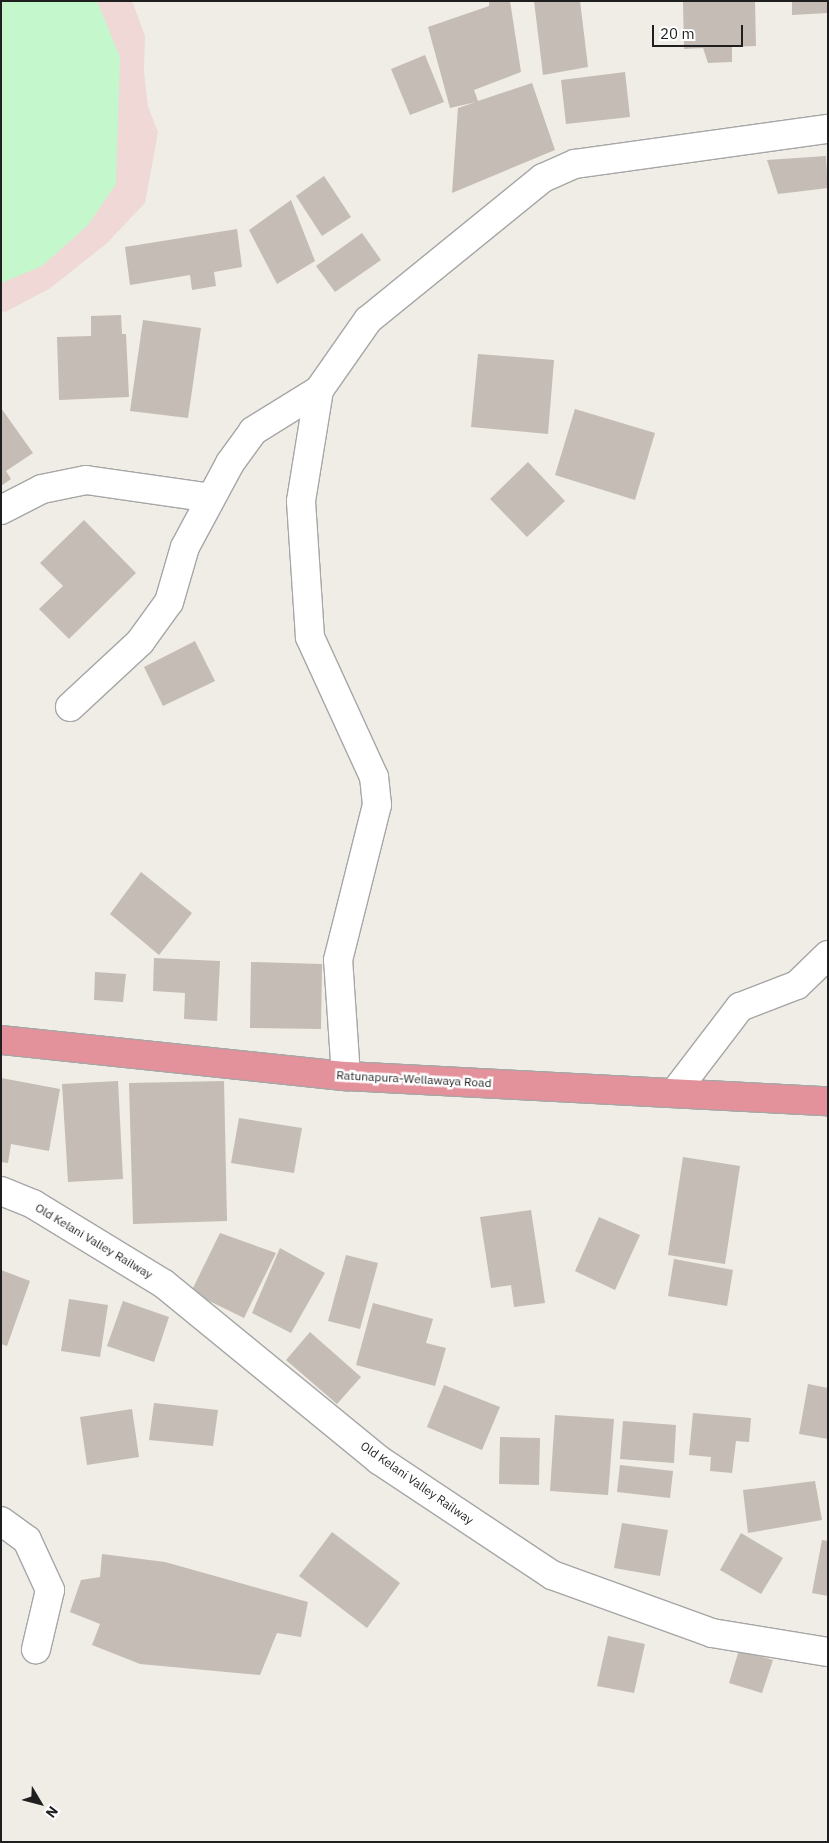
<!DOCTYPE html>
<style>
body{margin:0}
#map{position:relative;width:829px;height:1843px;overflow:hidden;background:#efede6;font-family:"IBM Plex Sans",sans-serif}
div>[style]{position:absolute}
.commercial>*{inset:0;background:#efd8d6}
.park>*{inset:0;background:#c5f7cc}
.building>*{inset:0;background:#c4bcb5}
.roads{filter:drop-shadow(1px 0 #a6a6a6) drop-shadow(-1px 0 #a6a6a6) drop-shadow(0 1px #a6a6a6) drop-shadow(0 -1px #a6a6a6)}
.minor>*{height:28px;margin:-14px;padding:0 14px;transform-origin:14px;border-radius:14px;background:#fff}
.highway>*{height:28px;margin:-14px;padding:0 14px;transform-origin:14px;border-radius:14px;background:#e3919b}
span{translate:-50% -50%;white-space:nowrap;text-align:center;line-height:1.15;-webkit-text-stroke:5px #fff;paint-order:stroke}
.street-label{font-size:12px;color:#1f1f1f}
.frame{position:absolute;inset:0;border:2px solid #1f1f1f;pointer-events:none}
.north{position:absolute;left:15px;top:1778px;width:50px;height:50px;-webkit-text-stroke:4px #fff;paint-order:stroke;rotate:127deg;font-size:14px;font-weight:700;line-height:20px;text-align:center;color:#1f1f1f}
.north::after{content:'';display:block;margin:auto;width:18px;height:22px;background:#1f1f1f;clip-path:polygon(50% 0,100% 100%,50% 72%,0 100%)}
.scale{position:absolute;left:652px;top:25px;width:91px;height:22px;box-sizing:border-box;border:2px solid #1f1f1f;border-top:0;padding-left:6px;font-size:15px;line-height:18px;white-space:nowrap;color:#1f1f1f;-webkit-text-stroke:4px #fff;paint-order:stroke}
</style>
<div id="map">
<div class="commercial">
<i style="clip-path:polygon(1px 1px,132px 1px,145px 36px,144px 71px,148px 107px,158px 132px,145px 203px,106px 244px,49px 289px,5px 312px,1px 311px)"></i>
</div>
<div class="park">
<i style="clip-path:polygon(1px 1px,97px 1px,120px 57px,116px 184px,88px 225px,42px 266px,1px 283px)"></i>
</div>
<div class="building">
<i style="clip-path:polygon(489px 1px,510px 1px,521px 72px,474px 90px,478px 101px,532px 83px,555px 150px,452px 193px,458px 108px,476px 102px,450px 108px,428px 27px,489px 6px)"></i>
<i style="clip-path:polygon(534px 1px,580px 1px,588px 67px,543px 75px)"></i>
<i style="clip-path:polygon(755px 1px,756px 46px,732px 47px,732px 62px,708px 63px,703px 48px,684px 49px,683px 2px)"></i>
<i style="clip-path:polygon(792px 1px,828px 1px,828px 13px,792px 15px)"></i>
<i style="clip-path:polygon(425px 55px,444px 102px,410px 115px,391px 69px)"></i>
<i style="clip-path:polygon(625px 72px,630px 117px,566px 124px,561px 80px)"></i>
<i style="clip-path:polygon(826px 156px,828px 188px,778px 194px,767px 160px)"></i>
<i style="clip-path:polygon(324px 176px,351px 217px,322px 236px,296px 196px)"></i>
<i style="clip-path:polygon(291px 200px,315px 261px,277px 284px,249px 230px)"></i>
<i style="clip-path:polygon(237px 229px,242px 267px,214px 272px,216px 286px,192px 290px,190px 275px,130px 285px,125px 247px)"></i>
<i style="clip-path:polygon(362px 233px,381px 260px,335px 292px,316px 266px)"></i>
<i style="clip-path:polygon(121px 315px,122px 334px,126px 334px,129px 397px,59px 400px,57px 337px,91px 336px,91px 316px)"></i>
<i style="clip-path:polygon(143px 320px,201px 328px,188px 418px,130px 411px)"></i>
<i style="clip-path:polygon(478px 354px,554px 360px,548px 434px,471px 427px)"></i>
<i style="clip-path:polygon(1px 408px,33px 453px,6px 471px,11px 479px,1px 486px)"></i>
<i style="clip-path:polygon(575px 409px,655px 433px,635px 500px,555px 475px)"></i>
<i style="clip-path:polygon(528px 462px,565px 501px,527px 537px,490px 499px)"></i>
<i style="clip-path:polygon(84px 520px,136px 573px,69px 639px,39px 609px,63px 586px,40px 563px)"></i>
<i style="clip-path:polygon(195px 641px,215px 681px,163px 706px,144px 667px)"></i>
<i style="clip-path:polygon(141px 872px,192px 913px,159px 955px,110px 914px)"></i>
<i style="clip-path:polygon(154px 958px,220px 961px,217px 1021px,184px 1019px,185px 993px,153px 991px)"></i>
<i style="clip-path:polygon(251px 962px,322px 964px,321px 1029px,250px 1028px)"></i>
<i style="clip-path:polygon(95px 972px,126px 974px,123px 1002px,94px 1000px)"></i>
<i style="clip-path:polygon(1px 1078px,60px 1089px,49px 1151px,11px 1144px,8px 1163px,1px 1162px)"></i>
<i style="clip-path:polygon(118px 1081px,123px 1179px,68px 1182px,62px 1084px)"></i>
<i style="clip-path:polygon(224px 1081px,227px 1221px,133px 1224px,129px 1083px)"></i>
<i style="clip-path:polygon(239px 1118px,302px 1128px,294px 1173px,231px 1163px)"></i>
<i style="clip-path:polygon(683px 1157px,740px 1166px,725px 1264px,668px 1255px)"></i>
<i style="clip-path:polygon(531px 1210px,545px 1303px,514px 1307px,511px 1285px,491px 1288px,480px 1217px)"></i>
<i style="clip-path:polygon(599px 1217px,640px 1235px,615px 1290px,575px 1271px)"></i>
<i style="clip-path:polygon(220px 1233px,276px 1253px,244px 1318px,191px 1292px)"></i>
<i style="clip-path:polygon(280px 1248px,325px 1273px,291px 1333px,252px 1313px)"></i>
<i style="clip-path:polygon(346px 1255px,378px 1263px,360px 1329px,328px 1321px)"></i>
<i style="clip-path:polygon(674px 1259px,733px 1270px,727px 1306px,668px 1296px)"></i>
<i style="clip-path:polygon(1px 1270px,30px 1281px,7px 1346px,1px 1344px)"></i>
<i style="clip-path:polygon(69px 1299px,108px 1305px,100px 1357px,61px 1351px)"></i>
<i style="clip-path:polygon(123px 1301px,169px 1317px,154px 1362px,107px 1346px)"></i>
<i style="clip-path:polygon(373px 1303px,433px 1319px,426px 1343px,446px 1348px,435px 1386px,356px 1365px)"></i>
<i style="clip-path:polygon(310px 1332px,361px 1377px,337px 1404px,286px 1360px)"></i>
<i style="clip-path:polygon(808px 1384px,828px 1388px,828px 1439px,799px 1434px)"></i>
<i style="clip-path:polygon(444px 1385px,500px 1407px,482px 1450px,427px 1427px)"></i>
<i style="clip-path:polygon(154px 1403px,218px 1410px,213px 1446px,149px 1440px)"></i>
<i style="clip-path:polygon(132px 1409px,139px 1457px,87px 1465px,80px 1417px)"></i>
<i style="clip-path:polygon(693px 1413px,751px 1418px,749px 1442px,736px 1441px,732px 1473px,710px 1471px,711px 1457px,689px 1455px)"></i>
<i style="clip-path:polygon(555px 1415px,614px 1419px,608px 1495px,550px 1491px)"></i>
<i style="clip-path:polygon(623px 1421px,676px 1425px,674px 1463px,620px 1459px)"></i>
<i style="clip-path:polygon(500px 1437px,540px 1438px,539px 1485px,499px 1484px)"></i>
<i style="clip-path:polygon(620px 1465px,673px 1471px,670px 1498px,617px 1492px)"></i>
<i style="clip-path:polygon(815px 1481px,822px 1520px,748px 1533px,743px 1490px)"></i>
<i style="clip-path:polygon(622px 1523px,668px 1530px,660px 1576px,614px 1568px)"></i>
<i style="clip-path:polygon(332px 1532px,400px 1583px,367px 1628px,299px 1576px)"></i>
<i style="clip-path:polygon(741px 1533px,783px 1558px,761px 1594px,720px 1570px)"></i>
<i style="clip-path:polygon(822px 1540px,828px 1541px,828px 1596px,812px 1593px)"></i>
<i style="clip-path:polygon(102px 1554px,165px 1562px,308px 1602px,301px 1637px,277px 1633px,260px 1675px,140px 1664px,92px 1645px,100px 1624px,70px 1612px,81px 1580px,100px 1577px)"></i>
<i style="clip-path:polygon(608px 1636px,645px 1644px,634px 1693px,597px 1686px)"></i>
<i style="clip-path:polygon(739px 1650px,773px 1660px,762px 1693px,729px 1683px)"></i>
</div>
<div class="roads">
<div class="minor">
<i style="left:1px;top:510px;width:46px;rotate:-27.1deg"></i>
<i style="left:42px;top:489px;width:45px;rotate:-11.6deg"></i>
<i style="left:86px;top:480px;width:126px;rotate:8.2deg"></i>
<i style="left:70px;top:707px;width:96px;rotate:-42.9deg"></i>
<i style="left:140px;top:642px;width:49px;rotate:-54.1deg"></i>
<i style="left:169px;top:602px;width:57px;rotate:-73.8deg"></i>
<i style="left:185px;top:547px;width:95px;rotate:-61.8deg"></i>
<i style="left:230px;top:463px;width:39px;rotate:-54deg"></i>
<i style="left:253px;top:431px;width:78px;rotate:-31.8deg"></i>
<i style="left:346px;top:1076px;width:116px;rotate:-93.9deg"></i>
<i style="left:338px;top:960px;width:160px;rotate:-75.9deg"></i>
<i style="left:377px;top:805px;width:28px;rotate:-96deg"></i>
<i style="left:374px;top:777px;width:154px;rotate:-114.6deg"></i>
<i style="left:310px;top:637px;width:136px;rotate:-93.8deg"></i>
<i style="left:301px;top:501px;width:112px;rotate:-80.8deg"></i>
<i style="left:319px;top:390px;width:85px;rotate:-55deg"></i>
<i style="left:368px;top:320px;width:225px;rotate:-39.1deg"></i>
<i style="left:543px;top:178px;width:35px;rotate:-24deg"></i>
<i style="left:575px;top:164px;width:255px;rotate:-7.9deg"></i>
<i style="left:675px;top:1092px;width:107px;rotate:-52.6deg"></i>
<i style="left:740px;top:1007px;width:61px;rotate:-21.1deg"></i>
<i style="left:797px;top:985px;width:43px;rotate:-44.1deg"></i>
<i style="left:1px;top:1191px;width:35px;rotate:22deg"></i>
<i style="left:33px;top:1204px;width:153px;rotate:31.4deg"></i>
<i style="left:164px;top:1284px;width:278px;rotate:39.3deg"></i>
<i style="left:379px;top:1460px;width:208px;rotate:33.6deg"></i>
<i style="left:552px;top:1575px;width:170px;rotate:19.9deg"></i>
<i style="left:712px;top:1633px;width:118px;rotate:9.3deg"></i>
<i style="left:1px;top:1521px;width:32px;rotate:36deg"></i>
<i style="left:27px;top:1540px;width:55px;rotate:65.3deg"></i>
<i style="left:50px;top:1590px;width:61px;rotate:103.3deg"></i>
</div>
<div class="highway">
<i style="left:1px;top:1040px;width:347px;rotate:6deg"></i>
<i style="left:346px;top:1076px;width:483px;rotate:3deg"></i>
</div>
</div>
<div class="street-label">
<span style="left:414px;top:1079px;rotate:3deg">Ratunapura-Wellawaya Road</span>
<span style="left:94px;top:1241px;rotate:31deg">Old Kelani Valley Railway</span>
<span style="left:417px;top:1483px;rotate:35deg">Old Kelani Valley Railway</span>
</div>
<div class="frame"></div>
<div class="north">N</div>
<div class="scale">20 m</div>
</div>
